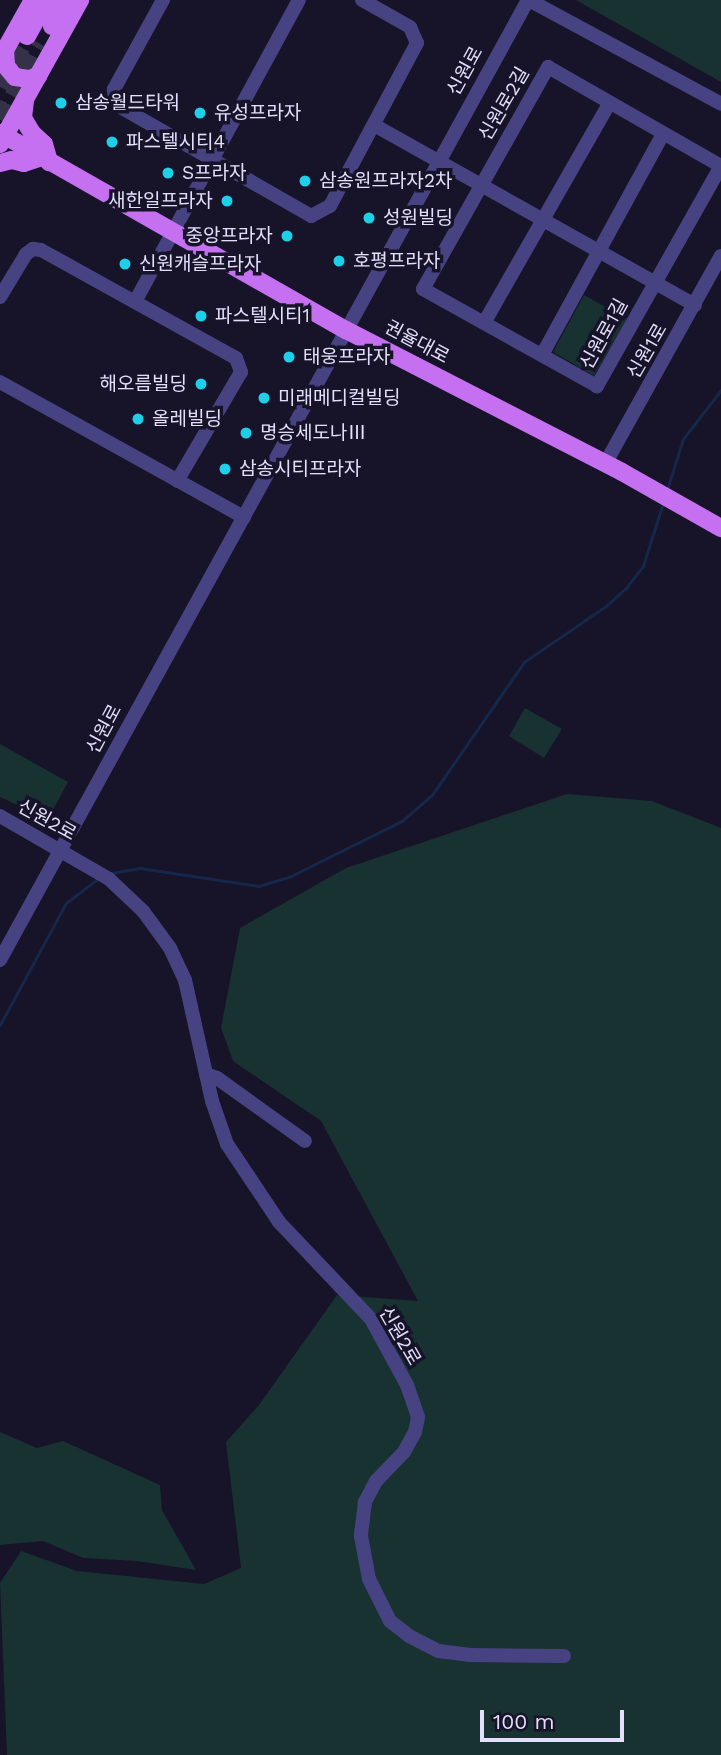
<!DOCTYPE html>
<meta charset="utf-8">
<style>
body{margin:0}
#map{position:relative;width:721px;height:1755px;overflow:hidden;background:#171328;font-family:"Work Sans","Noto Sans KR",sans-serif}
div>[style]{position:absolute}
.green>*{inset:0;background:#173231}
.stream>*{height:2.5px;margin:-1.25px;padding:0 1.25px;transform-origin:1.25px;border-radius:1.25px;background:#15284b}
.major-tunnel>*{height:18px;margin-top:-9px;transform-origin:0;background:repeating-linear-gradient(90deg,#353148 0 18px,transparent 0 27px)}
.minor>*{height:14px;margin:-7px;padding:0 7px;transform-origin:7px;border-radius:7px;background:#474382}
.major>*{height:18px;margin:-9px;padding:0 9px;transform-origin:9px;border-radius:9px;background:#c470f0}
.dots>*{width:19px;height:19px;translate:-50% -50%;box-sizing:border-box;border:4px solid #171328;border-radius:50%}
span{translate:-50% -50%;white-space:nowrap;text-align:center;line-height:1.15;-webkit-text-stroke:7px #171328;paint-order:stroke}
.street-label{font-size:19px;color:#e2defc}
.poi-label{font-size:19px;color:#e2defc}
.left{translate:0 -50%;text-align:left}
.right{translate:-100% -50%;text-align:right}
.scale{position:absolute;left:480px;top:1710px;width:144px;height:32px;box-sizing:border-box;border:4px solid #e2defc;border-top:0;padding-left:9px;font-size:21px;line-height:24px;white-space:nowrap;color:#e2defc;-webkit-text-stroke:5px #171328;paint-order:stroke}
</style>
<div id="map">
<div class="green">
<i style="clip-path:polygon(576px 0,721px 0,721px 82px)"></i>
<i style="clip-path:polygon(584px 295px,627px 319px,594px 376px,553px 352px)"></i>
<i style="clip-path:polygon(525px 708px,562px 729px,544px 758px,509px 736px)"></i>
<i style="clip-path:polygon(0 744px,68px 782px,48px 819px,0 797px)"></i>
<i style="clip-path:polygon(567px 794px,652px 801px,721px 828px,721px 1755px,7px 1755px,0 1583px,21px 1551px,77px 1571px,204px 1584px,241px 1568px,226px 1442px,259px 1405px,337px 1295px,418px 1301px,321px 1121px,233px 1061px,221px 1028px,240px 928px,346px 868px)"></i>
<i style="clip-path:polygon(0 1432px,37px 1448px,63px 1441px,160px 1485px,162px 1510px,196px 1570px,137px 1561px,83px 1558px,43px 1541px,0 1545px)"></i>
</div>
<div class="stream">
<i style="left:667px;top:490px;width:53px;rotate:-72.6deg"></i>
<i style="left:683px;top:439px;width:62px;rotate:-52.2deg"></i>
<i style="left:112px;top:873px;width:28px;rotate:-10deg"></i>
<i style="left:140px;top:868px;width:120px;rotate:8.6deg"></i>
<i style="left:259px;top:886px;width:34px;rotate:-17deg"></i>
<i style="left:291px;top:876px;width:124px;rotate:-26.4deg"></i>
<i style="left:402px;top:821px;width:40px;rotate:-41deg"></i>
<i style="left:432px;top:795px;width:162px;rotate:-55.3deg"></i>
<i style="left:524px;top:662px;width:99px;rotate:-34.3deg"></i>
<i style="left:606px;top:606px;width:27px;rotate:-42deg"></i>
<i style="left:626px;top:588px;width:28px;rotate:-52deg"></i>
<i style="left:643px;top:566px;width:66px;rotate:-72.4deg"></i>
<i style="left:0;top:1025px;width:139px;rotate:-61.6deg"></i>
<i style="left:66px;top:903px;width:41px;rotate:-37.1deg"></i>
</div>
<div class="major-tunnel">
<i style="left:0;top:87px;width:58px;rotate:-62.1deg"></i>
<i style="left:0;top:120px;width:86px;rotate:-60.8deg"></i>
</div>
<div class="minor">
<i style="left:163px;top:0;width:102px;rotate:118.8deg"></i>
<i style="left:114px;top:89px;width:15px;rotate:86deg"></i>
<i style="left:115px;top:104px;width:226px;rotate:29.7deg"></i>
<i style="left:311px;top:216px;width:21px;rotate:-28deg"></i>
<i style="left:330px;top:206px;width:185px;rotate:-61.9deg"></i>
<i style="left:417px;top:43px;width:17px;rotate:-114deg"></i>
<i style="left:410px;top:27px;width:55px;rotate:-150.6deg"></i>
<i style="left:529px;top:0;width:218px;rotate:28.4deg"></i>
<i style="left:548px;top:67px;width:199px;rotate:29.8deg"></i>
<i style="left:721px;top:166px;width:253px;rotate:119.4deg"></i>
<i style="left:597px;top:386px;width:199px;rotate:-150.9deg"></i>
<i style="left:423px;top:289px;width:255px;rotate:-60.6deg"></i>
<i style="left:374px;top:125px;width:368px;rotate:29.3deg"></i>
<i style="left:0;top:297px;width:50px;rotate:-58.8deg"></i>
<i style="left:26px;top:254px;width:9px;rotate:-36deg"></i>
<i style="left:33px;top:249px;width:8px;rotate:7deg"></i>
<i style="left:41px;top:250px;width:223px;rotate:29deg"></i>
<i style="left:236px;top:358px;width:15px;rotate:70deg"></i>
<i style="left:241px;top:372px;width:126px;rotate:120.4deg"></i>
<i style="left:136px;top:300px;width:341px;rotate:-61.5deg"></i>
<i style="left:484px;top:323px;width:252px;rotate:-60.3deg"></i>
<i style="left:542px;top:355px;width:252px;rotate:-61.3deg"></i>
<i style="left:0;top:382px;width:279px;rotate:29deg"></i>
<i style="left:605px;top:464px;width:238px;rotate:-60.9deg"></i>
<i style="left:0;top:816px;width:126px;rotate:30deg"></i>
<i style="left:109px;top:879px;width:47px;rotate:43.3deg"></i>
<i style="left:143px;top:911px;width:46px;rotate:53.9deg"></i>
<i style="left:170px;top:948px;width:35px;rotate:65deg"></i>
<i style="left:185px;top:980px;width:124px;rotate:77.4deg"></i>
<i style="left:212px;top:1101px;width:46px;rotate:70.8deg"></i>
<i style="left:227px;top:1144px;width:94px;rotate:56.3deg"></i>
<i style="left:279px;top:1222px;width:134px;rotate:46.5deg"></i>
<i style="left:371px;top:1319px;width:75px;rotate:61.4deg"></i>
<i style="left:407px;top:1385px;width:34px;rotate:71deg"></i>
<i style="left:418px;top:1417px;width:15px;rotate:101deg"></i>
<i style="left:415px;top:1432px;width:23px;rotate:119deg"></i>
<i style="left:404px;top:1452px;width:40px;rotate:134deg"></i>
<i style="left:376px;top:1481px;width:24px;rotate:118deg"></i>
<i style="left:365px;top:1502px;width:34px;rotate:97deg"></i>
<i style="left:361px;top:1536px;width:44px;rotate:79.5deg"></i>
<i style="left:369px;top:1579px;width:47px;rotate:63.4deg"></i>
<i style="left:390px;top:1621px;width:24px;rotate:38deg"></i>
<i style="left:409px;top:1636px;width:33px;rotate:27deg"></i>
<i style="left:438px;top:1651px;width:33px;rotate:7deg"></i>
<i style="left:471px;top:1655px;width:93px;rotate:0.6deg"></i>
<i style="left:0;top:960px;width:1096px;rotate:-61.19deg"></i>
<i style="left:206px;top:1074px;width:12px;rotate:20deg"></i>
<i style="left:217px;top:1078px;width:108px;rotate:35.6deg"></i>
</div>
<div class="major">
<i style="left:52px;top:26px;width:30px;rotate:-62deg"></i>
<i style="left:27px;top:36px;width:41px;rotate:-60.9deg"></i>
<i style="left:5px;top:50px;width:16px;rotate:86deg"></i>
<i style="left:6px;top:66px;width:14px;rotate:51deg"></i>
<i style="left:15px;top:77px;width:15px;rotate:8deg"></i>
<i style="left:30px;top:79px;width:9px;rotate:-21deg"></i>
<i style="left:0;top:59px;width:68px;rotate:-60.8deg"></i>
<i style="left:25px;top:101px;width:17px;rotate:97deg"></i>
<i style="left:23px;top:118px;width:17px;rotate:59deg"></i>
<i style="left:32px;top:133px;width:16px;rotate:43deg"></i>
<i style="left:44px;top:144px;width:19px;rotate:74deg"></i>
<i style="left:0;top:133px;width:398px;rotate:29.7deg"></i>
<i style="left:346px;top:330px;width:310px;rotate:27.2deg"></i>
<i style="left:622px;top:472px;width:114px;rotate:29.5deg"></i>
<i style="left:0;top:144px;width:165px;rotate:-60.9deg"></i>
<i style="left:0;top:163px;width:12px;rotate:-14deg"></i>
<i style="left:12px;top:160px;width:12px;rotate:14deg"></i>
<i style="left:24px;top:163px;width:18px;rotate:-19deg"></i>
</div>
<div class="dots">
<i style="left:61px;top:103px;background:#1ecfe8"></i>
<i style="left:200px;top:113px;background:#1ecfe8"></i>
<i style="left:112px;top:142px;background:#1ecfe8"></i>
<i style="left:168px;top:173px;background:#1ecfe8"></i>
<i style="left:305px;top:181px;background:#1ecfe8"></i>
<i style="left:227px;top:201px;background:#1ecfe8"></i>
<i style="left:369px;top:218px;background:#1ecfe8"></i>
<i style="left:287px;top:236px;background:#1ecfe8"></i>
<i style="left:339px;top:261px;background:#1ecfe8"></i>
<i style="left:125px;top:264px;background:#1ecfe8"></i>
<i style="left:201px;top:316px;background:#1ecfe8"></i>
<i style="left:289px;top:357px;background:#1ecfe8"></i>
<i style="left:201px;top:384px;background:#1ecfe8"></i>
<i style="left:264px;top:398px;background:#1ecfe8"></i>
<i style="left:138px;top:419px;background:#1ecfe8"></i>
<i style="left:246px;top:433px;background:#1ecfe8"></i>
<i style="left:225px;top:469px;background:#1ecfe8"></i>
</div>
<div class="street-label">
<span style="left:465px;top:71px;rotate:-61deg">신원로</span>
<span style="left:504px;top:104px;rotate:-60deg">신원로2길</span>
<span style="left:604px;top:334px;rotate:-61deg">신원로1길</span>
<span style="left:417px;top:342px;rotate:28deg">권율대로</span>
<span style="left:647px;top:351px;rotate:-60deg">신원1로</span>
<span style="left:104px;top:729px;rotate:-62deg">신원로</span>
<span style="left:47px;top:820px;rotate:29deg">신원2로</span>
<span style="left:400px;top:1336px;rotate:60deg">신원2로</span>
</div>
<div class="poi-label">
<span class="left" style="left:75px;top:103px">삼송월드타워</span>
<span class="left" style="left:214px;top:113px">유성프라자</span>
<span class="left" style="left:126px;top:142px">파스텔시티4</span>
<span class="left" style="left:182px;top:173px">S프라자</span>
<span class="left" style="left:319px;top:181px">삼송원프라자2차</span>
<span class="right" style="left:213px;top:201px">새한일프라자</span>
<span class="left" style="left:383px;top:218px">성원빌딩</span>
<span class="right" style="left:273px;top:236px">중앙프라자</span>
<span class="left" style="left:353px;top:261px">호평프라자</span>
<span class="left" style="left:139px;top:264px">신원캐슬프라자</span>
<span class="left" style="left:215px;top:316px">파스텔시티1</span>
<span class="left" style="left:303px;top:357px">태웅프라자</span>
<span class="right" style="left:187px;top:384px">해오름빌딩</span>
<span class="left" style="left:278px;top:398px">미래메디컬빌딩</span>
<span class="left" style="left:152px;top:419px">올레빌딩</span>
<span class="left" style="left:260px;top:433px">명승세도나Ⅲ</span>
<span class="left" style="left:239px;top:469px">삼송시티프라자</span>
</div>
<div class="scale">100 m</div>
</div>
